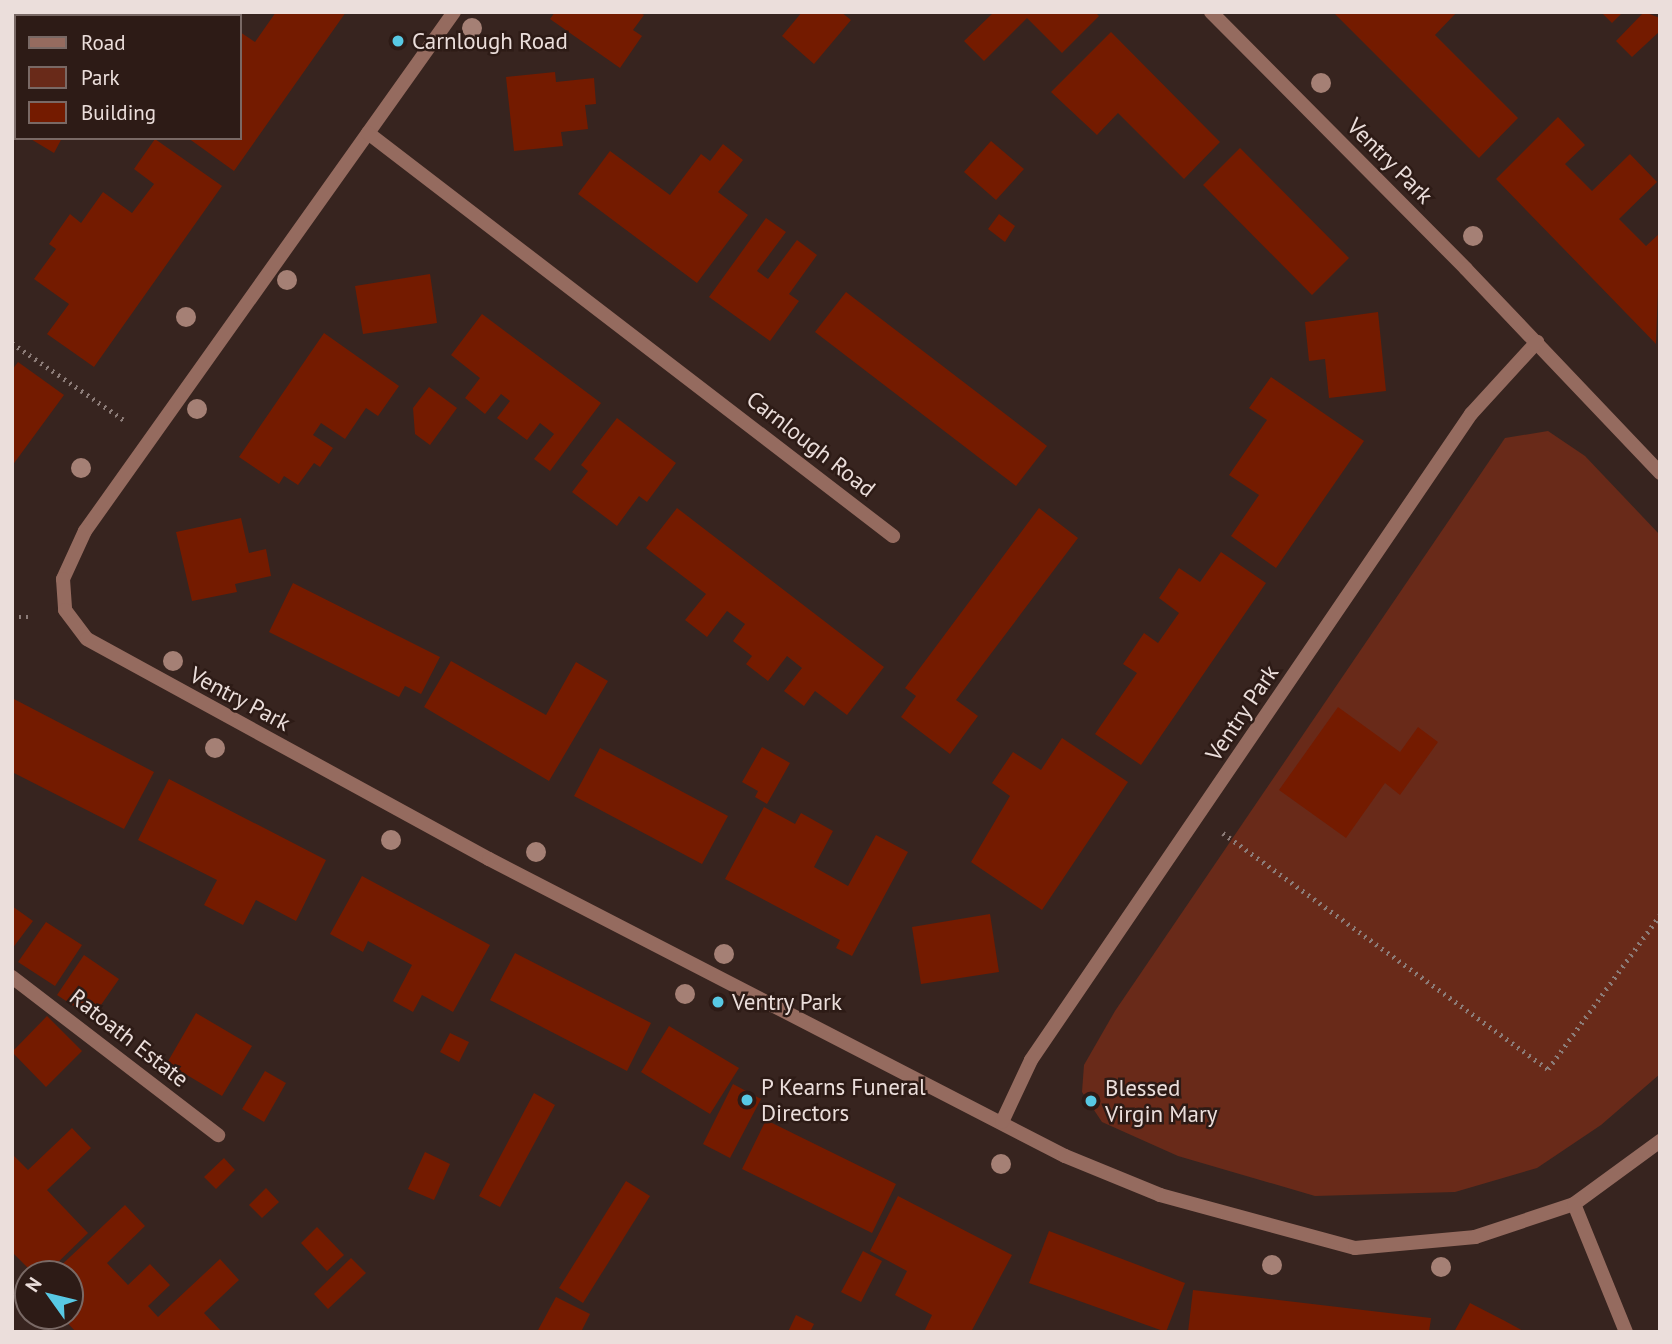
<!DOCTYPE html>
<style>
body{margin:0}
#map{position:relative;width:1672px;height:1344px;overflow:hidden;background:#37241f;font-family:"PT Sans",sans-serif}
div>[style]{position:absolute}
.green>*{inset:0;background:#692a19}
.building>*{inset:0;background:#741b00}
.path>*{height:4.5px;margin-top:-2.25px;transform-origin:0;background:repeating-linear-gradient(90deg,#8c7c78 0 2px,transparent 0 7px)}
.lane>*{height:14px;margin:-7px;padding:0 7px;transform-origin:7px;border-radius:7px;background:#956b5f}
.street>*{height:14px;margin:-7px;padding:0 7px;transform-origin:7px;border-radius:7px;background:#956b5f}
.trees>*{width:20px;height:20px;margin:-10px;border-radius:50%;background:#a58075}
.dots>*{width:19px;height:19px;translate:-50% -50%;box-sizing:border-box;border:4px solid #2d1b16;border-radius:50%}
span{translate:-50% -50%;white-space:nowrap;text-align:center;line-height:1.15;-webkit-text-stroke:5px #2d1b16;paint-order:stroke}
.poi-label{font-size:23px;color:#ebdedb}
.left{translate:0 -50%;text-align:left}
.street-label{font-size:23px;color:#ebdedb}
.frame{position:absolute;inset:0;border:14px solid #ebdedb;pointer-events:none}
.legend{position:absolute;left:14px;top:14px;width:228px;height:126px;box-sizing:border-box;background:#2d1b16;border:2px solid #796965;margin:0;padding:9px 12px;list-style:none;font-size:21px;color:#ebdedb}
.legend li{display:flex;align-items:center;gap:14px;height:35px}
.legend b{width:35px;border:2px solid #796965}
.north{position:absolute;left:14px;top:1260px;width:70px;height:70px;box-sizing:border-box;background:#2d1b16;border:2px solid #796965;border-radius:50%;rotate:304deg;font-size:19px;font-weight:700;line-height:28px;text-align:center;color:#ebdedb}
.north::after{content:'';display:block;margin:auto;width:24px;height:32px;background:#58c9e4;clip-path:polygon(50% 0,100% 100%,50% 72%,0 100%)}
</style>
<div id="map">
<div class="green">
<i style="clip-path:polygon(1548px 431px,1585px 456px,1660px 535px,1660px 1074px,1601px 1125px,1537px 1168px,1455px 1192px,1315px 1196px,1178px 1156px,1102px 1122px,1082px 1092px,1084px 1065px,1115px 1011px,1505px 438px)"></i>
</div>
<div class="building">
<i style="clip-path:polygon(276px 12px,346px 12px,234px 171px,188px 138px,240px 138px,240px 32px,255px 42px)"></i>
<i style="clip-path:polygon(555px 12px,639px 12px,644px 15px,633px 30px,642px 36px,620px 68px,550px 19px)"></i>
<i style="clip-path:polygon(802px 12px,841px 12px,851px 20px,814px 64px,782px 36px)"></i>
<i style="clip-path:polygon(994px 12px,1095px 12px,1099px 16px,1062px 53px,1027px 18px,984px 61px,964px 41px)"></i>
<i style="clip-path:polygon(1333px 12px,1457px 12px,1435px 35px,1518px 118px,1479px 158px)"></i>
<i style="clip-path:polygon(1601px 12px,1623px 12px,1612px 23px)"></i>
<i style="clip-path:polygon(1644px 12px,1660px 18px,1660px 31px,1632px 57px,1616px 41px)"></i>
<i style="clip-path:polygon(1111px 32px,1220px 142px,1184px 179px,1118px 113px,1097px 135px,1051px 92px)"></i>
<i style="clip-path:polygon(555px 72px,556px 82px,594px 78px,596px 104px,585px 105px,588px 129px,561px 132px,563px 146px,514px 151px,506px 77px)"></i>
<i style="clip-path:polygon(1558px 117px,1585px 145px,1565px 164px,1592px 191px,1630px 154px,1657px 182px,1619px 219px,1646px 246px,1660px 233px,1656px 344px,1496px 179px)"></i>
<i style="clip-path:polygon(29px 138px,62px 138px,54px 153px)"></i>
<i style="clip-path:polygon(155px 139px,222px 186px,94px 367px,47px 334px,69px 304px,34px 279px,56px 249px,49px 244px,70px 214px,81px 223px,103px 192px,132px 213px,154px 184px,134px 169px)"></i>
<i style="clip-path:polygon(991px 141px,1024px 169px,996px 200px,964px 172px)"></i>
<i style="clip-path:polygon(723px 144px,743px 160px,718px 192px,748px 215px,697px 283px,578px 194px,610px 151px,670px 195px,701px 154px,710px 161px)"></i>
<i style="clip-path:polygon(1240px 148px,1349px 258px,1312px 295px,1203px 185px)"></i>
<i style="clip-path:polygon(999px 214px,1015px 226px,1005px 242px,988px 229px)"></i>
<i style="clip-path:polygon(766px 218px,786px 232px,757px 271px,768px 279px,797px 240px,817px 255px,789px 294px,799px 301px,770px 341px,709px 297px)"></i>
<i style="clip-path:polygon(430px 274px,437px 323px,363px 334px,355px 286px)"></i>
<i style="clip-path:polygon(846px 292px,1047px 446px,1016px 486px,815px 332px)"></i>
<i style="clip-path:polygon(1378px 312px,1386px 391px,1329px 398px,1325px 359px,1309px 361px,1305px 322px)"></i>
<i style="clip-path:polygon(482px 314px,601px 403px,550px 471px,534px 459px,554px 434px,540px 423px,527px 440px,497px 418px,510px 401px,501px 394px,485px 414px,465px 398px,480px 378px,451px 355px)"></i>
<i style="clip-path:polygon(324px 333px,399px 386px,378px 416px,366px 408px,345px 439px,321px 423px,313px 435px,333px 448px,320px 467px,314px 463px,298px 485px,284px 476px,279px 484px,239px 457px)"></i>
<i style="clip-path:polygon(18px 362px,64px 395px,12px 466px,12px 370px)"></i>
<i style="clip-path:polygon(1271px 377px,1364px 441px,1276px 568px,1231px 536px,1259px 495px,1229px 475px,1267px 420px,1249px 408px)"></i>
<i style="clip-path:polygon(429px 387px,457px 408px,430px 445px,415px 434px,413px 408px)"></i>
<i style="clip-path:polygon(617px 418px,676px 463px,647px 502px,639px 496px,617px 526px,572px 492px,588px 471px,581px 465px)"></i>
<i style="clip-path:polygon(677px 508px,884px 667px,847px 715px,815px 691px,804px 706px,784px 691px,802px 668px,787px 656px,768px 681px,746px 664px,752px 656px,733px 641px,745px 624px,727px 611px,707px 637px,685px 620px,706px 594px,646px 548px)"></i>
<i style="clip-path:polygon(1039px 508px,1078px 538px,956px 700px,978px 716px,950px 754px,901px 717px,916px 696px,905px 688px)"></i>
<i style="clip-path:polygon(241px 518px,249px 553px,266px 549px,271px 576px,235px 584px,237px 592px,192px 601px,176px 532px)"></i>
<i style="clip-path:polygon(1221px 552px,1266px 583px,1141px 765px,1095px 734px,1137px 673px,1123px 664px,1144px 633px,1158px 643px,1179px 613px,1159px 598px,1179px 568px,1200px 582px)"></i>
<i style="clip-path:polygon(293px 583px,440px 657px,421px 694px,405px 686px,399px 697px,269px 632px)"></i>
<i style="clip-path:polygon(451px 661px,546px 715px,576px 662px,608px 681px,549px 781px,424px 707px)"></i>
<i style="clip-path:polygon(12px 698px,154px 772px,124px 829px,12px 772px)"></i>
<i style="clip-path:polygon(1338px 707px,1400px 752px,1418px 727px,1438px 742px,1400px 795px,1385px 783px,1346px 838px,1279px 790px)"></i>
<i style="clip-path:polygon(1062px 738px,1128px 782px,1042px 910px,971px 862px,1010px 796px,992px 783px,1013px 752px,1041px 770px)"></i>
<i style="clip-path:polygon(762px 747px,790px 763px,767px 804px,755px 797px,758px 791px,742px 782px)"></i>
<i style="clip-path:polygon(600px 748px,728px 816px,702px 864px,574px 796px)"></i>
<i style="clip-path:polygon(169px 779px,326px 860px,296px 921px,256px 900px,243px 925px,204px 905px,217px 880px,138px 840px)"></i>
<i style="clip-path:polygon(764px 807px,795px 824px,801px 813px,833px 831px,814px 867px,848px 886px,876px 835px,908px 852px,852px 956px,836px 948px,840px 940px,725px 879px)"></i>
<i style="clip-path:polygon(362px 876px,490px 945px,453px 1012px,422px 995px,413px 1012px,393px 1001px,412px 965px,368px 941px,363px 952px,330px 934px)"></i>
<i style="clip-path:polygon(12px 906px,33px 921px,12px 949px)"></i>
<i style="clip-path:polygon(990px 914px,999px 972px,921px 984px,912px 927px)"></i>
<i style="clip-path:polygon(46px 922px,82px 945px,55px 986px,18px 962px)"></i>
<i style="clip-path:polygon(515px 953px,651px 1023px,627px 1071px,490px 1000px)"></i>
<i style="clip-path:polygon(84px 955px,119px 979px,92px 1018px,57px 995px)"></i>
<i style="clip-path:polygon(196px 1013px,252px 1046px,222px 1096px,167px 1063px)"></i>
<i style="clip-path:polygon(47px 1016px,82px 1051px,46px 1087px,12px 1052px)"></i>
<i style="clip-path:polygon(669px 1026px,739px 1068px,710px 1114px,641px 1072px)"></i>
<i style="clip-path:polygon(450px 1033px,469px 1042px,459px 1062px,440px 1052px)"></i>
<i style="clip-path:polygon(265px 1071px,286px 1083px,264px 1122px,242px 1109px)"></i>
<i style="clip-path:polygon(733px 1084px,761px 1099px,730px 1158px,703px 1144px)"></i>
<i style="clip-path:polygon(534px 1093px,555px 1105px,500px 1207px,479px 1196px)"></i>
<i style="clip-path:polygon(766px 1120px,896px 1184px,872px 1233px,742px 1169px)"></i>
<i style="clip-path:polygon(72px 1128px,91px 1148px,47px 1190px,88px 1233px,46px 1274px,34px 1274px,12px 1252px,12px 1154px,28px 1170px)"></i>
<i style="clip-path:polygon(425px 1152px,450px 1164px,434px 1200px,408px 1189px)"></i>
<i style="clip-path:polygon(224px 1158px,235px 1170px,216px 1189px,204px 1177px)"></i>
<i style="clip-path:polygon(626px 1181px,650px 1196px,583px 1303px,559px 1288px)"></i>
<i style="clip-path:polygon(266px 1188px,279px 1202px,262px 1218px,249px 1205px)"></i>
<i style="clip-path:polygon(898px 1196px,1012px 1255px,971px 1332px,924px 1332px,932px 1315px,895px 1295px,907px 1271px,870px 1251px)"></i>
<i style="clip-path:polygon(125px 1205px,145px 1226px,107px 1263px,128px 1285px,150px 1264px,170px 1285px,148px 1306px,158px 1317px,220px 1259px,239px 1280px,204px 1313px,222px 1332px,76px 1332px,61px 1316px,70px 1316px,70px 1274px,52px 1274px)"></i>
<i style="clip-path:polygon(317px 1227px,344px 1255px,327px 1271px,301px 1243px)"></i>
<i style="clip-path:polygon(1049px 1231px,1185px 1283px,1166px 1332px,1029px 1283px)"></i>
<i style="clip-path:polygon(863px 1251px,882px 1261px,861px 1302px,841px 1292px)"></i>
<i style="clip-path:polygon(351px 1258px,366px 1273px,328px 1309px,314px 1294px)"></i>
<i style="clip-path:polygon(1193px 1290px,1431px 1318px,1429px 1332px,1188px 1332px)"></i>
<i style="clip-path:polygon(556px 1297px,590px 1314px,581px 1332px,537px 1332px)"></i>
<i style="clip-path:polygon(1470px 1303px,1505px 1321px,1525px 1332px,1454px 1332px)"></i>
<i style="clip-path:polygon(796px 1315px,814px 1324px,810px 1332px,788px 1332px)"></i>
</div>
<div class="path">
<i style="left:12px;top:343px;width:136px;rotate:34.5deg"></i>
<i style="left:12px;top:617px;width:21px"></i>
<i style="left:1223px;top:833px;width:402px;rotate:36deg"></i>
<i style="left:1548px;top:1069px;width:190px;rotate:-54deg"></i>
</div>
<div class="lane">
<i style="left:12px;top:977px;width:260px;rotate:37.5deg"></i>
</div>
<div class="street">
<i style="left:454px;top:12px;width:637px;rotate:125.41deg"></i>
<i style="left:85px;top:531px;width:53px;rotate:114.6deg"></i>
<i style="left:63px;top:579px;width:31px;rotate:86deg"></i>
<i style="left:65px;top:610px;width:36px;rotate:53deg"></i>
<i style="left:87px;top:639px;width:458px;rotate:28.7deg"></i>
<i style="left:489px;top:859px;width:648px;rotate:27.28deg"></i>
<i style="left:1065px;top:1156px;width:103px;rotate:22.3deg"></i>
<i style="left:1160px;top:1195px;width:202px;rotate:15.2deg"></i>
<i style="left:1355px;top:1248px;width:121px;rotate:-5.2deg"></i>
<i style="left:1475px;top:1237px;width:104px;rotate:-18.4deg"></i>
<i style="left:1574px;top:1204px;width:107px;rotate:-36.2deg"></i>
<i style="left:1211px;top:12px;width:362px;rotate:45.2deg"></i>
<i style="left:1466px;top:269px;width:282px;rotate:46.4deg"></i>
<i style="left:368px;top:133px;width:662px;rotate:37.51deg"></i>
<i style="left:1002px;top:1122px;width:68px;rotate:-64.9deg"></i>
<i style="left:1031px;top:1060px;width:782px;rotate:-55.74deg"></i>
<i style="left:1471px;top:414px;width:98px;rotate:-47.5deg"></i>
<i style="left:1574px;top:1204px;width:138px;rotate:67.9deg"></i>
</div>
<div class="trees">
<i style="left:472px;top:28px"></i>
<i style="left:1321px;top:83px"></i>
<i style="left:1473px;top:236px"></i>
<i style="left:287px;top:280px"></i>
<i style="left:186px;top:317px"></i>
<i style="left:197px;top:409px"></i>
<i style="left:81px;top:468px"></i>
<i style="left:173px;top:661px"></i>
<i style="left:215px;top:748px"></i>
<i style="left:391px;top:840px"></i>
<i style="left:536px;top:852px"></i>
<i style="left:724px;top:954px"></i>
<i style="left:685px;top:994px"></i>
<i style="left:1001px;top:1164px"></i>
<i style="left:1272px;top:1265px"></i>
<i style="left:1441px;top:1267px"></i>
</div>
<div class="dots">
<i style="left:398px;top:41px;background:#58c9e4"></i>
<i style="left:718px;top:1002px;background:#58c9e4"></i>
<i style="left:747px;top:1100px;background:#58c9e4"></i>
<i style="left:1091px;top:1101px;background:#58c9e4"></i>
</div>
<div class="poi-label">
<span class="left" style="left:412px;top:41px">Carnlough Road</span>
<span class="left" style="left:732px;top:1002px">Ventry Park</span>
<span class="left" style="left:761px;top:1100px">P Kearns Funeral<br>Directors</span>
<span class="left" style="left:1105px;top:1101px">Blessed<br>Virgin Mary</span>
</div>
<div class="street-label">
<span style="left:1390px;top:161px;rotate:45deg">Ventry Park</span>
<span style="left:811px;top:444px;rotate:38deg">Carnlough Road</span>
<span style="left:240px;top:699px;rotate:28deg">Ventry Park</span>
<span style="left:1242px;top:713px;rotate:-56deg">Ventry Park</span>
<span style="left:129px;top:1038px;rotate:38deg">Ratoath Estate</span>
</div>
<div class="frame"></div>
<ul class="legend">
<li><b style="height:9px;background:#956b5f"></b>Road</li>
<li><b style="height:19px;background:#692a19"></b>Park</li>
<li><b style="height:19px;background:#741b00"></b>Building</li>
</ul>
<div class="north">N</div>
</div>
